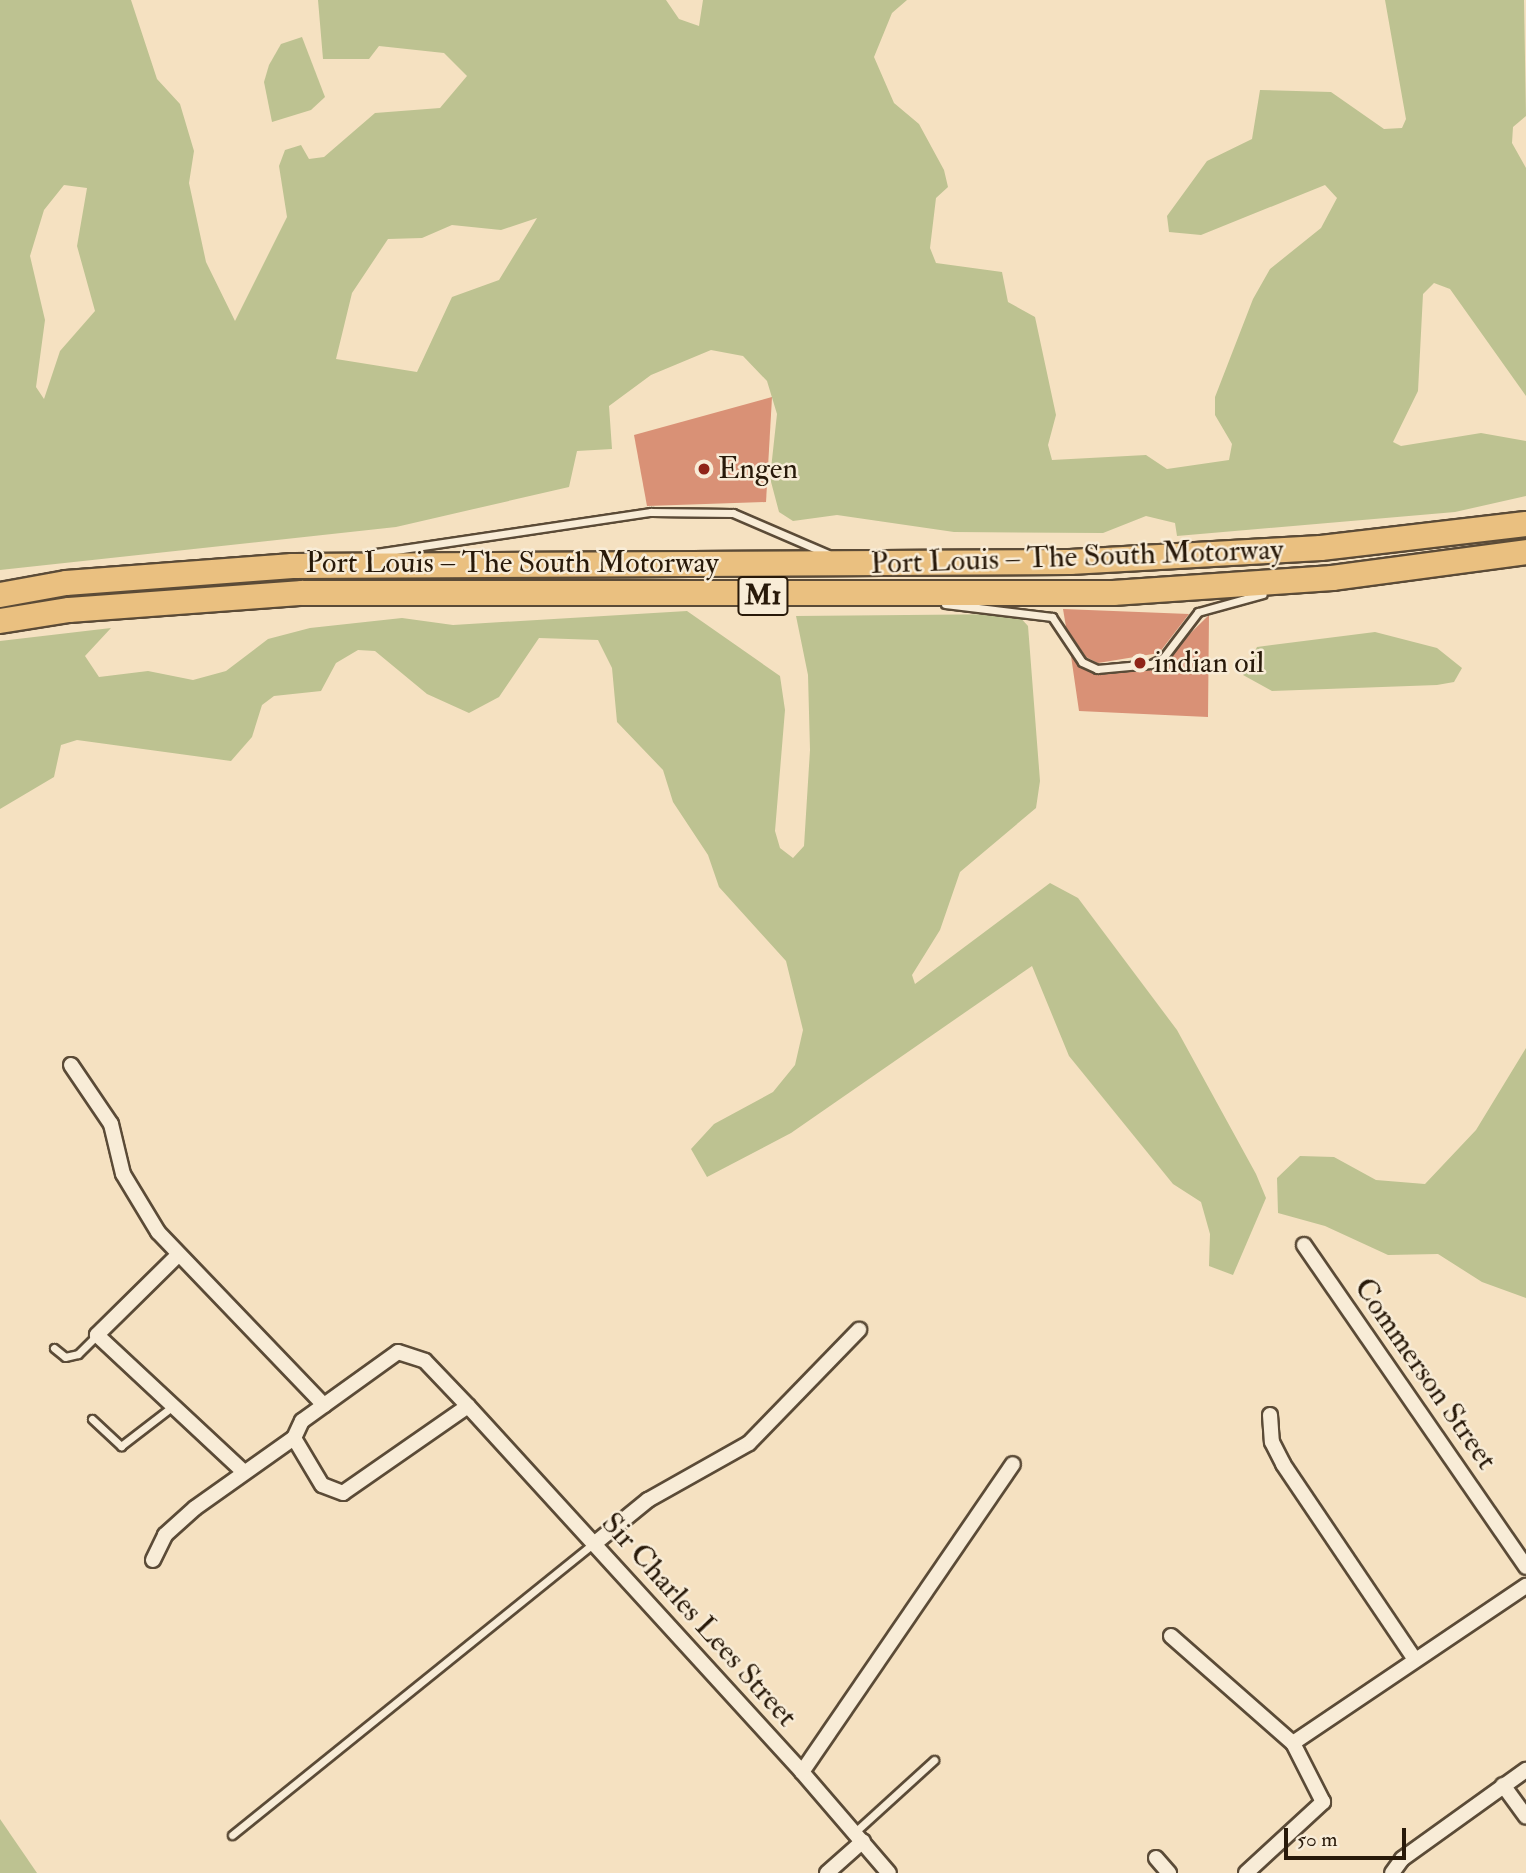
<!DOCTYPE html>
<meta charset="utf-8">
<style>
body{margin:0}
#map{position:relative;width:1526px;height:1873px;overflow:hidden;background:#f5e1c1;font-family:"IM FELL Double Pica",serif}
div>[style]{position:absolute}
.green>*{inset:0;background:#bdc291}
.building>*{inset:0;background:#d99176}
.roads{filter:drop-shadow(2px 0 #5b4b37) drop-shadow(-2px 0 #5b4b37) drop-shadow(0 2px #5b4b37) drop-shadow(0 -2px #5b4b37)}
.service>*{height:7px;margin:-3.5px;padding:0 3.5px;transform-origin:3.5px;border-radius:3.5px;background:#f8ecd7}
.minor>*{height:14px;margin:-7px;padding:0 7px;transform-origin:7px;border-radius:7px;background:#f8ecd7}
.trunk>*{height:24px;margin:-12px;padding:0 12px;transform-origin:12px;border-radius:12px;background:#eac080}
.dots>*{width:19px;height:19px;translate:-50% -50%;box-sizing:border-box;border:4px solid #f8ecd7;border-radius:50%}
span{translate:-50% -50%;white-space:nowrap;text-align:center;line-height:1.15;-webkit-text-stroke:5px #f8ecd7;paint-order:stroke}
.shield-label span{padding:2px 5px;background:#f8ecd7;border:2px solid;border-radius:5px;-webkit-text-stroke-width:0}
.shield-label{font-size:28px;color:#281909;font-weight:700}
.poi-label{font-size:30px;color:#281909}
.left{translate:0 -50%;text-align:left}
.street-label{font-size:30px;color:#281909}
.scale{position:absolute;left:1284px;top:1828px;width:122px;height:32px;box-sizing:border-box;border:4px solid #281909;border-top:0;padding-left:9px;font-size:21px;line-height:24px;white-space:nowrap;color:#281909;-webkit-text-stroke:5px #f8ecd7;paint-order:stroke}
</style>
<div id="map">
<div class="green">
<i style="clip-path:polygon(evenodd,0 0,131px 0,157px 79px,180px 104px,194px 151px,189px 183px,206px 262px,235px 321px,287px 217px,279px 166px,285px 150px,301px 145px,309px 159px,324px 157px,375px 113px,440px 108px,467px 76px,444px 53px,379px 46px,369px 59px,323px 59px,318px 0,666px 0,679px 19px,699px 26px,703px 0,907px 0,892px 13px,874px 57px,894px 103px,919px 124px,944px 170px,948px 187px,936px 198px,930px 248px,936px 263px,1002px 272px,1008px 302px,1035px 317px,1056px 415px,1048px 445px,1052px 460px,1146px 455px,1167px 469px,1229px 460px,1232px 444px,1215px 415px,1215px 397px,1253px 299px,1270px 269px,1321px 228px,1337px 198px,1325px 185px,1201px 235px,1169px 232px,1167px 216px,1207px 161px,1252px 139px,1260px 90px,1331px 92px,1384px 129px,1402px 128px,1406px 119px,1385px 0,1524px 0,1526px 116px,1513px 127px,1512px 143px,1526px 168px,1526px 396px,1450px 289px,1434px 283px,1423px 294px,1418px 391px,1393px 442px,1401px 446px,1481px 433px,1526px 441px,1526px 496px,1455px 512px,1177px 536px,1175px 523px,1146px 516px,1103px 533px,954px 532px,837px 515px,793px 521px,779px 512px,770px 478px,777px 414px,767px 381px,743px 356px,711px 350px,651px 375px,609px 406px,612px 449px,577px 451px,569px 487px,396px 527px,0 570px,0 0,64px 185px,87px 188px,77px 246px,95px 311px,60px 351px,44px 399px,36px 387px,45px 320px,30px 256px,44px 210px,64px 185px,0 0,537px 218px,499px 280px,452px 297px,417px 372px,336px 359px,352px 293px,388px 239px,422px 238px,452px 225px,501px 230px,537px 218px)"></i>
<i style="clip-path:polygon(302px 37px,325px 97px,311px 110px,272px 122px,264px 82px,269px 65px,281px 44px)"></i>
<i style="clip-path:polygon(687px 611px,780px 676px,785px 710px,775px 831px,780px 848px,793px 858px,804px 846px,810px 750px,808px 675px,796px 616px,1017px 614px,1028px 626px,1040px 781px,1036px 808px,960px 872px,940px 930px,912px 975px,915px 984px,1050px 883px,1078px 898px,1177px 1030px,1256px 1174px,1266px 1198px,1233px 1275px,1209px 1266px,1210px 1234px,1201px 1202px,1173px 1184px,1069px 1056px,1032px 966px,791px 1133px,707px 1177px,691px 1149px,714px 1124px,773px 1092px,795px 1065px,803px 1030px,786px 961px,719px 887px,708px 855px,673px 802px,663px 770px,617px 722px,612px 668px,598px 640px,539px 638px,499px 697px,469px 713px,427px 694px,375px 651px,358px 650px,336px 663px,321px 691px,274px 696px,262px 705px,252px 737px,231px 761px,77px 740px,61px 745px,54px 777px,0 809px,0 641px,111px 628px,85px 656px,99px 677px,148px 671px,193px 680px,226px 671px,268px 639px,310px 628px,402px 618px,453px 625px)"></i>
<i style="clip-path:polygon(1375px 632px,1437px 648px,1462px 668px,1454px 682px,1437px 685px,1272px 691px,1243px 675px,1257px 647px)"></i>
<i style="clip-path:polygon(1526px 1048px,1526px 1298px,1482px 1282px,1438px 1254px,1388px 1255px,1325px 1226px,1278px 1213px,1277px 1178px,1300px 1156px,1334px 1157px,1376px 1180px,1425px 1184px,1476px 1130px)"></i>
<i style="clip-path:polygon(0 1819px,37px 1873px,0 1873px)"></i>
</div>
<div class="building">
<i style="clip-path:polygon(772px 397px,766px 502px,647px 506px,634px 435px)"></i>
<i style="clip-path:polygon(1063px 609px,1189px 614px,1159px 653px,1098px 663px,1086px 657px,1066px 627px)"></i>
<i style="clip-path:polygon(1209px 615px,1208px 717px,1079px 711px,1071px 656px,1097px 675px,1153px 670px)"></i>
</div>
<div class="roads">
<div class="service">
<i style="left:369px;top:554px;width:285px;rotate:-8.5deg"></i>
<i style="left:651px;top:512px;width:82px;rotate:0.7deg"></i>
<i style="left:733px;top:513px;width:103px;rotate:23.3deg"></i>
<i style="left:945px;top:604px;width:108px;rotate:6.9deg"></i>
<i style="left:1052px;top:617px;width:54px;rotate:56.3deg"></i>
<i style="left:1082px;top:662px;width:17px;rotate:25deg"></i>
<i style="left:1097px;top:669px;width:54px;rotate:-5.3deg"></i>
<i style="left:1151px;top:664px;width:13px;rotate:-27deg"></i>
<i style="left:1163px;top:658px;width:58px;rotate:-52.7deg"></i>
<i style="left:1198px;top:612px;width:67px;rotate:-15.5deg"></i>
<i style="left:54px;top:1348px;width:14px;rotate:39deg"></i>
<i style="left:65px;top:1357px;width:13px;rotate:-13deg"></i>
<i style="left:78px;top:1354px;width:27px;rotate:-45deg"></i>
<i style="left:92px;top:1419px;width:40px;rotate:43deg"></i>
<i style="left:121px;top:1446px;width:66px;rotate:-37.6deg"></i>
<i style="left:855px;top:1832px;width:107px;rotate:-42.3deg"></i>
<i style="left:232px;top:1835px;width:464px;rotate:-38.9deg"></i>
</div>
<div class="minor">
<i style="left:71px;top:1065px;width:71px;rotate:55.9deg"></i>
<i style="left:111px;top:1124px;width:51px;rotate:76.5deg"></i>
<i style="left:123px;top:1174px;width:68px;rotate:58.9deg"></i>
<i style="left:158px;top:1232px;width:240px;rotate:46.2deg"></i>
<i style="left:1304px;top:1245px;width:391px;rotate:55.4deg"></i>
<i style="left:178px;top:1255px;width:114px;rotate:135.4deg"></i>
<i style="left:97px;top:1335px;width:201px;rotate:43deg"></i>
<i style="left:468px;top:1406px;width:152px;rotate:145.2deg"></i>
<i style="left:343px;top:1493px;width:22px;rotate:-159deg"></i>
<i style="left:322px;top:1485px;width:55px;rotate:-120.8deg"></i>
<i style="left:294px;top:1438px;width:19px;rotate:-65deg"></i>
<i style="left:302px;top:1421px;width:118px;rotate:-35.7deg"></i>
<i style="left:398px;top:1352px;width:28px;rotate:18deg"></i>
<i style="left:425px;top:1361px;width:62px;rotate:46.3deg"></i>
<i style="left:468px;top:1406px;width:495px;rotate:47.6deg"></i>
<i style="left:802px;top:1772px;width:133px;rotate:49.3deg"></i>
<i style="left:1270px;top:1415px;width:27px;rotate:86deg"></i>
<i style="left:1272px;top:1442px;width:25px;rotate:63deg"></i>
<i style="left:1283px;top:1464px;width:236px;rotate:56deg"></i>
<i style="left:594px;top:1544px;width:70px;rotate:-39.2deg"></i>
<i style="left:648px;top:1500px;width:116px;rotate:-29.4deg"></i>
<i style="left:749px;top:1443px;width:158px;rotate:-45.8deg"></i>
<i style="left:153px;top:1560px;width:28px;rotate:-64deg"></i>
<i style="left:165px;top:1535px;width:40px;rotate:-42deg"></i>
<i style="left:195px;top:1508px;width:121px;rotate:-35.3deg"></i>
<i style="left:1171px;top:1636px;width:162px;rotate:41.3deg"></i>
<i style="left:1293px;top:1743px;width:281px;rotate:-34deg"></i>
<i style="left:802px;top:1772px;width:373px;rotate:-55.6deg"></i>
<i style="left:1503px;top:1785px;width:39px;rotate:54deg"></i>
<i style="left:1156px;top:1858px;width:20px;rotate:49deg"></i>
<i style="left:827px;top:1873px;width:48px;rotate:-41.6deg"></i>
<i style="left:1246px;top:1873px;width:105px;rotate:-42.7deg"></i>
<i style="left:1323px;top:1802px;width:66px;rotate:-117deg"></i>
<i style="left:1392px;top:1873px;width:17px;rotate:-54deg"></i>
<i style="left:1402px;top:1859px;width:153px;rotate:-35.7deg"></i>
</div>
<div class="trunk">
<i style="left:0;top:595px;width:67px;rotate:-10.3deg"></i>
<i style="left:66px;top:583px;width:227px;rotate:-4.3deg"></i>
<i style="left:292px;top:566px;width:778px;rotate:-0.29deg"></i>
<i style="left:1070px;top:562px;width:251px;rotate:-3.2deg"></i>
<i style="left:1321px;top:548px;width:206px;rotate:-6.7deg"></i>
<i style="left:0;top:621px;width:70px;rotate:-9.1deg"></i>
<i style="left:69px;top:610px;width:234px;rotate:-4.2deg"></i>
<i style="left:302px;top:593px;width:811px"></i>
<i style="left:1113px;top:593px;width:220px;rotate:-3.9deg"></i>
<i style="left:1332px;top:578px;width:196px;rotate:-7.6deg"></i>
</div>
</div>
<div class="dots">
<i style="left:704px;top:469px;background:#8f2418"></i>
<i style="left:1140px;top:663px;background:#8f2418"></i>
</div>
<div class="shield-label">
<span style="left:763px;top:596px">M1</span>
</div>
<div class="poi-label">
<span class="left" style="left:718px;top:469px">Engen</span>
<span class="left" style="left:1154px;top:663px">indian oil</span>
</div>
<div class="street-label">
<span style="left:1077px;top:557px;rotate:-2deg">Port Louis – The South Motorway</span>
<span style="left:512px;top:563px">Port Louis – The South Motorway</span>
<span style="left:1425px;top:1374px;rotate:55deg">Commerson Street</span>
<span style="left:699px;top:1620px;rotate:48deg">Sir Charles Lees Street</span>
</div>
<div class="scale">50 m</div>
</div>
